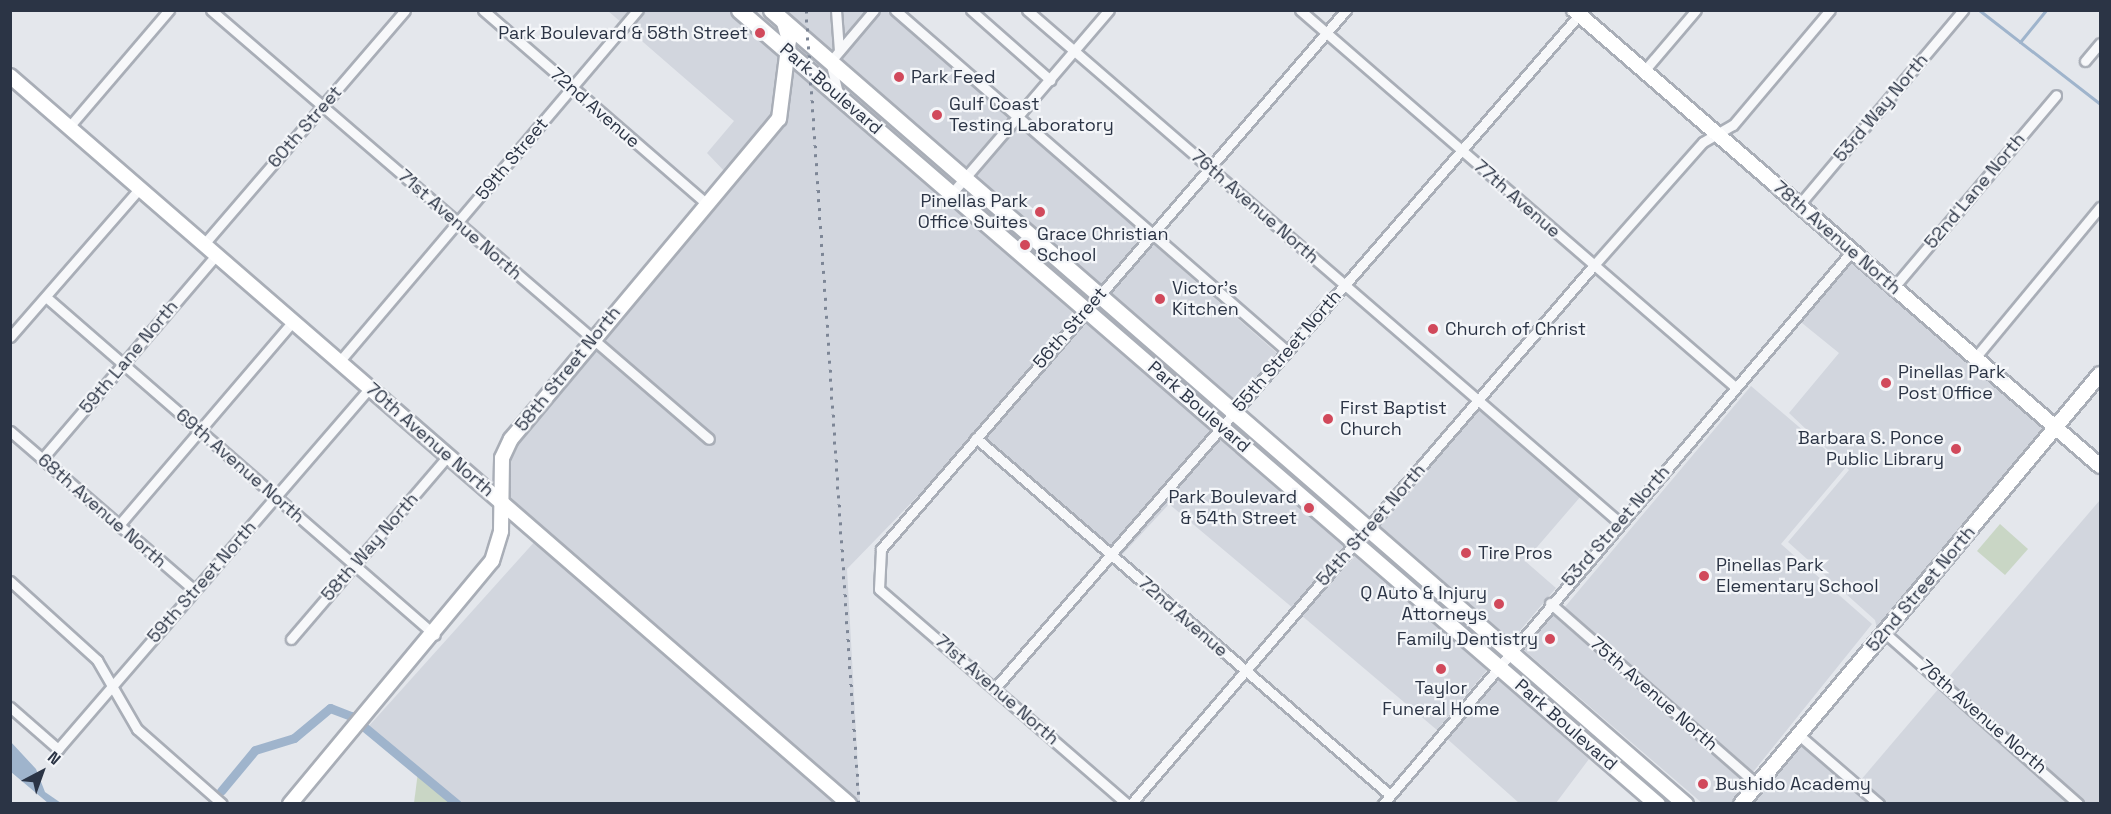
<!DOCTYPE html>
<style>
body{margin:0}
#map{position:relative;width:2111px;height:814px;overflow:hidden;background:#e4e7ec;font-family:"Space Grotesk",sans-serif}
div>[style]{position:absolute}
.built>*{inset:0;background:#d2d6de}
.green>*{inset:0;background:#c9d6c5}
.water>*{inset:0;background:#9fb4cc}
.stream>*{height:3px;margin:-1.5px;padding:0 1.5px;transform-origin:1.5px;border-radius:1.5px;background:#9fb4cc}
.canal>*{height:9px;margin:-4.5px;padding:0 4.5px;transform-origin:4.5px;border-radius:4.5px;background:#9fb4cc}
.roads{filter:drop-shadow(2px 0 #a9aeb7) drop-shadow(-2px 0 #a9aeb7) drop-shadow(0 2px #a9aeb7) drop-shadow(0 -2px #a9aeb7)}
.street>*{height:9px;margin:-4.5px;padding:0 4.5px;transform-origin:4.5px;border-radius:4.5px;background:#f7f8fa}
.secondary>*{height:14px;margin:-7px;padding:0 7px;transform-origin:7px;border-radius:7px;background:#fff}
.primary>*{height:15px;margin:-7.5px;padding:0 7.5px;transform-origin:7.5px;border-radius:7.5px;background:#fff}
.rail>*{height:3px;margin-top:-1.5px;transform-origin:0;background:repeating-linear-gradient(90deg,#7d8696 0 3px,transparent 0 9px)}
.dots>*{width:16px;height:16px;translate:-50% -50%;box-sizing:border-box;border:3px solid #f4f6f9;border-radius:50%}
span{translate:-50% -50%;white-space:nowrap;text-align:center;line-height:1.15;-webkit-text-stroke:4.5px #f4f6f9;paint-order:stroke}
.poi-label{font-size:18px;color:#2b3445}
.right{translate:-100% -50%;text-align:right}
.left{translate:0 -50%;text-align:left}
.street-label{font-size:18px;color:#2b3445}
.frame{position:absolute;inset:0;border:12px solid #2b3445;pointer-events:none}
.north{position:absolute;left:12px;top:742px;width:60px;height:60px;-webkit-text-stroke:4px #f4f6f9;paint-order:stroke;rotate:41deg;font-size:16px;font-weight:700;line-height:24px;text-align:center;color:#2b3445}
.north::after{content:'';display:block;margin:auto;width:21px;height:27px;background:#2b3445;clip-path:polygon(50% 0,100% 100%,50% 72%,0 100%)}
</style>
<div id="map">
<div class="built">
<i style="clip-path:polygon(608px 11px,632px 11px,622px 23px)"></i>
<i style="clip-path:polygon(644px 11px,730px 11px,782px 56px,774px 117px,727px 174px,707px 153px,734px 121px,628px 29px)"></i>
<i style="clip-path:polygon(779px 11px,831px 11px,834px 50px,830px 55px)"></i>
<i style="clip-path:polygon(841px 11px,868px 11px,843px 40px)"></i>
<i style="clip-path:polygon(880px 11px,887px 11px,1010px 118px,964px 171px,837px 61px)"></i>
<i style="clip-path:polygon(790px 63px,1077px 313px,947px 466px,847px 569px,860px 803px,505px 498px,507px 459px,515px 441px,591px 346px,709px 446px,716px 438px,598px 338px,783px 120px)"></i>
<i style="clip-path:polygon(1017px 124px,1145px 236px,1099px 287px,971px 177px)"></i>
<i style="clip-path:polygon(1152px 243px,1278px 354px,1235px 404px,1106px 293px)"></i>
<i style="clip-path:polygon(1852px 258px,2049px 428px,1878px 633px,1875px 620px,1788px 542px,1849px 470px,1789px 413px,1839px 353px,1797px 319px)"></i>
<i style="clip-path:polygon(1084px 319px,1212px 431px,1111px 547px,983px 437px)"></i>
<i style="clip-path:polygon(1751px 386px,1846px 467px,1781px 544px,1872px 624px,1753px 772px,1564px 608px)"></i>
<i style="clip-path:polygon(1479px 408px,1581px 496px,1525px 561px,1556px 588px,1512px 640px,1378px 526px)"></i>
<i style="clip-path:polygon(1219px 437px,1346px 547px,1294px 609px,1169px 504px,1121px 556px,1118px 553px)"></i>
<i style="clip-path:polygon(2100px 500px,2100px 803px,2085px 803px,1947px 679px)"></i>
<i style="clip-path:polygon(537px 539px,842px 803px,453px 803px,368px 727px)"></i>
<i style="clip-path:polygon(1352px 553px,1487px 670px,1437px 730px,1301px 615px)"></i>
<i style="clip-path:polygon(1550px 610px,1751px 785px,1734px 803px,1702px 803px,1519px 646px)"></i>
<i style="clip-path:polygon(1494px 676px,1589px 759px,1556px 803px,1519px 803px,1444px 736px)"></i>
<i style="clip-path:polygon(1940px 687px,2072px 803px,1887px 803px,1860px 781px)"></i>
<i style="clip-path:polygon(1801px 744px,1871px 803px,1747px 804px)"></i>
</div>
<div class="green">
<i style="clip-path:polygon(2000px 524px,2028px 549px,2005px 575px,1977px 551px)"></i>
<i style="clip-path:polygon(418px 772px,453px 803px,414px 803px)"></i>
</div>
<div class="water">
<i style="clip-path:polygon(10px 741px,36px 769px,45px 792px,61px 803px,48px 803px,11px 772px)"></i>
</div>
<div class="stream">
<i style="left:1979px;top:10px;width:153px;rotate:37.8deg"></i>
<i style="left:2020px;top:42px;width:41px;rotate:-50.9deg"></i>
</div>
<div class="canal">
<i style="left:221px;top:791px;width:53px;rotate:-50.3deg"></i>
<i style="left:255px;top:750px;width:41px;rotate:-17.1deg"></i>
<i style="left:294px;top:738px;width:47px;rotate:-39.8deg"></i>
<i style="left:330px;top:708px;width:22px;rotate:21deg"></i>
<i style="left:351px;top:716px;width:138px;rotate:39.7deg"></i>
</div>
<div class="roads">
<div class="street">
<i style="left:211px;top:10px;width:657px;rotate:40.74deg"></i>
<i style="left:483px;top:10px;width:296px;rotate:40.9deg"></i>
<i style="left:836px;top:10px;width:41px;rotate:85.8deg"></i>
<i style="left:895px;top:10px;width:520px;rotate:41.02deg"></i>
<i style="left:971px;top:10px;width:106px;rotate:41.5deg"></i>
<i style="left:1027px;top:10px;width:783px;rotate:40.86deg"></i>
<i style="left:1300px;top:10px;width:576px;rotate:40.91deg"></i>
<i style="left:2085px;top:61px;width:23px;rotate:-50deg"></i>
<i style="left:1644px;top:71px;width:80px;rotate:-49.6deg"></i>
<i style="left:838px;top:93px;width:32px;rotate:-104deg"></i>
<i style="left:830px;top:62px;width:68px;rotate:-49.8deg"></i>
<i style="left:69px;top:127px;width:154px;rotate:-49.5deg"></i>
<i style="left:952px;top:193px;width:241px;rotate:-49.4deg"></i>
<i style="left:1799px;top:205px;width:255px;rotate:-49.9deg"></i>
<i style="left:204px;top:244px;width:308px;rotate:-49.3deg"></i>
<i style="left:1894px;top:287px;width:251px;rotate:-49.8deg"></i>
<i style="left:46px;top:297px;width:515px;rotate:40.99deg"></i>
<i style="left:10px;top:337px;width:198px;rotate:-48.9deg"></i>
<i style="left:1975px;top:358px;width:196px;rotate:-50.4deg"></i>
<i style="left:339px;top:362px;width:462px;rotate:-49.7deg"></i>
<i style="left:10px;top:431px;width:243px;rotate:40.8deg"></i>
<i style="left:976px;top:438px;width:547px;rotate:40.77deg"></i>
<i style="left:42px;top:459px;width:268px;rotate:-49.5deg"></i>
<i style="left:119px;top:525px;width:268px;rotate:-49.5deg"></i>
<i style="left:10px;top:581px;width:118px;rotate:42.2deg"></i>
<i style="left:97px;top:660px;width:80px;rotate:59.9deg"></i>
<i style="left:137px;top:729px;width:113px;rotate:41.4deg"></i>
<i style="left:1550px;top:603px;width:276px;rotate:41.2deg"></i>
<i style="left:1885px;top:633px;width:258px;rotate:41.5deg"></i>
<i style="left:291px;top:639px;width:241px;rotate:-49.4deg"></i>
<i style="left:995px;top:688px;width:891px;rotate:-49.05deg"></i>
<i style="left:10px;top:707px;width:64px;rotate:41.2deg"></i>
<i style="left:58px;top:749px;width:477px;rotate:-49.2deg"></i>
<i style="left:1799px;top:735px;width:106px;rotate:40.8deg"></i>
<i style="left:1127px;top:804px;width:328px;rotate:-139.1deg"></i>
<i style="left:879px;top:589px;width:40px;rotate:-87.1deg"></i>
<i style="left:881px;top:549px;width:712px;rotate:-49.22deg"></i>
<i style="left:1131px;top:804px;width:711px;rotate:-49.34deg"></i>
<i style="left:1594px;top:265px;width:164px;rotate:-48.5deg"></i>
<i style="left:1703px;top:142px;width:34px;rotate:-30deg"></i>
<i style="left:1733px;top:125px;width:150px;rotate:-49.9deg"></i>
<i style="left:1383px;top:804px;width:725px;rotate:-49.7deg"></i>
</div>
<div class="secondary">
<i style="left:1574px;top:10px;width:696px;rotate:40.92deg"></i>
<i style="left:10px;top:76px;width:1111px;rotate:40.95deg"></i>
<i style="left:290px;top:804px;width:316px;rotate:-50.3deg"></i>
<i style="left:492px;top:561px;width:31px;rotate:-73deg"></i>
<i style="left:501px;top:531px;width:73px;rotate:-89.2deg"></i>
<i style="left:502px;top:458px;width:21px;rotate:-65deg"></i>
<i style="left:511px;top:439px;width:417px;rotate:-50.1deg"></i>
<i style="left:779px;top:119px;width:80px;rotate:-82.8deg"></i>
<i style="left:789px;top:40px;width:19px;rotate:-106deg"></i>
<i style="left:1741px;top:804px;width:560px;rotate:-50.14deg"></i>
</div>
<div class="primary">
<i style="left:739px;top:10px;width:1214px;rotate:40.86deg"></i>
<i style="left:771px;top:10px;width:1211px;rotate:40.98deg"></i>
</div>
</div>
<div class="rail">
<i style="left:806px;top:10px;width:796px;rotate:86.18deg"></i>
</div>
<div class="dots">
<i style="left:760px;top:33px;background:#d1495b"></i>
<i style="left:899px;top:77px;background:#d1495b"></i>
<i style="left:937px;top:115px;background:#d1495b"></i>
<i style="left:1040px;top:212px;background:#d1495b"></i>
<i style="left:1025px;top:245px;background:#d1495b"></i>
<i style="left:1160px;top:299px;background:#d1495b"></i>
<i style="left:1433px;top:329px;background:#d1495b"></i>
<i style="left:1886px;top:383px;background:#d1495b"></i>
<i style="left:1328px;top:419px;background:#d1495b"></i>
<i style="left:1956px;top:449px;background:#d1495b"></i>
<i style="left:1309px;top:508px;background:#d1495b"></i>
<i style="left:1466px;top:553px;background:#d1495b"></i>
<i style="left:1704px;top:576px;background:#d1495b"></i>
<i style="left:1499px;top:604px;background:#d1495b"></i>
<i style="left:1550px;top:639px;background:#d1495b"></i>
<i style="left:1441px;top:669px;background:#d1495b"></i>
<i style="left:1703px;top:784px;background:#d1495b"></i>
</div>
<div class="poi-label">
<span class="right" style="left:748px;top:33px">Park Boulevard &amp; 58th Street</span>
<span class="left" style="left:911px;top:77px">Park Feed</span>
<span class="left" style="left:949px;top:115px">Gulf Coast<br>Testing Laboratory</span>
<span class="right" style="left:1028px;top:212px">Pinellas Park<br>Office Suites</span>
<span class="left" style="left:1037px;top:245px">Grace Christian<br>School</span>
<span class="left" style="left:1172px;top:299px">Victor's<br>Kitchen</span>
<span class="left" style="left:1445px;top:329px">Church of Christ</span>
<span class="left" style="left:1898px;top:383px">Pinellas Park<br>Post Office</span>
<span class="left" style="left:1340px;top:419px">First Baptist<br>Church</span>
<span class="right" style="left:1944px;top:449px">Barbara S. Ponce<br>Public Library</span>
<span class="right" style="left:1297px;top:508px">Park Boulevard<br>&amp; 54th Street</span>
<span class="left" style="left:1478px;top:553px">Tire Pros</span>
<span class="left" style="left:1716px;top:576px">Pinellas Park<br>Elementary School</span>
<span class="right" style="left:1487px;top:604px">Q Auto &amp; Injury<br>Attorneys</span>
<span class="right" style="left:1538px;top:639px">Family Dentistry</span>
<span style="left:1441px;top:699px">Taylor<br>Funeral Home</span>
<span class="left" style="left:1715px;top:784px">Bushido Academy</span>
</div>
<div class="street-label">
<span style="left:831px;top:89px;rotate:41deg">Park Boulevard</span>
<span style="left:595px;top:108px;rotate:41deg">72nd Avenue</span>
<span style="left:1881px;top:108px;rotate:-50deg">53rd Way North</span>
<span style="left:305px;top:127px;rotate:-49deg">60th Street</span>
<span style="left:512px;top:159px;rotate:-50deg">59th Street</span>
<span style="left:1975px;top:191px;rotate:-50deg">52nd Lane North</span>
<span style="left:1517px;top:199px;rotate:41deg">77th Avenue</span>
<span style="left:1255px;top:207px;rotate:41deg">76th Avenue North</span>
<span style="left:460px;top:225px;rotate:41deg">71st Avenue North</span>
<span style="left:1837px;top:238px;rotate:41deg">78th Avenue North</span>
<span style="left:1070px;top:328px;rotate:-49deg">56th Street</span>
<span style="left:1287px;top:351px;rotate:-49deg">55th Street North</span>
<span style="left:129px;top:357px;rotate:-50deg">59th Lane North</span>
<span style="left:568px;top:369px;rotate:-51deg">58th Street North</span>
<span style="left:1199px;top:407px;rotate:41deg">Park Boulevard</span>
<span style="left:430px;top:440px;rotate:41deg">70th Avenue North</span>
<span style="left:240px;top:466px;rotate:41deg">69th Avenue North</span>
<span style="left:102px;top:511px;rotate:41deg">68th Avenue North</span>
<span style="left:1371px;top:525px;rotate:-49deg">54th Street North</span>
<span style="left:1616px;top:526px;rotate:-49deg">53rd Street North</span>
<span style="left:370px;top:547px;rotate:-49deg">58th Way North</span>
<span style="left:202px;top:582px;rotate:-49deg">59th Street North</span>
<span style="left:1921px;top:589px;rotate:-50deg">52nd Street North</span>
<span style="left:1183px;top:617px;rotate:41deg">72nd Avenue</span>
<span style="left:997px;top:690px;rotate:41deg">71st Avenue North</span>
<span style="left:1654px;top:694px;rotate:41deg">75th Avenue North</span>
<span style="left:1983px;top:717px;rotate:41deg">76th Avenue North</span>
<span style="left:1566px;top:725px;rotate:41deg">Park Boulevard</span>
</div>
<div class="frame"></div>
<div class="north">N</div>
</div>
